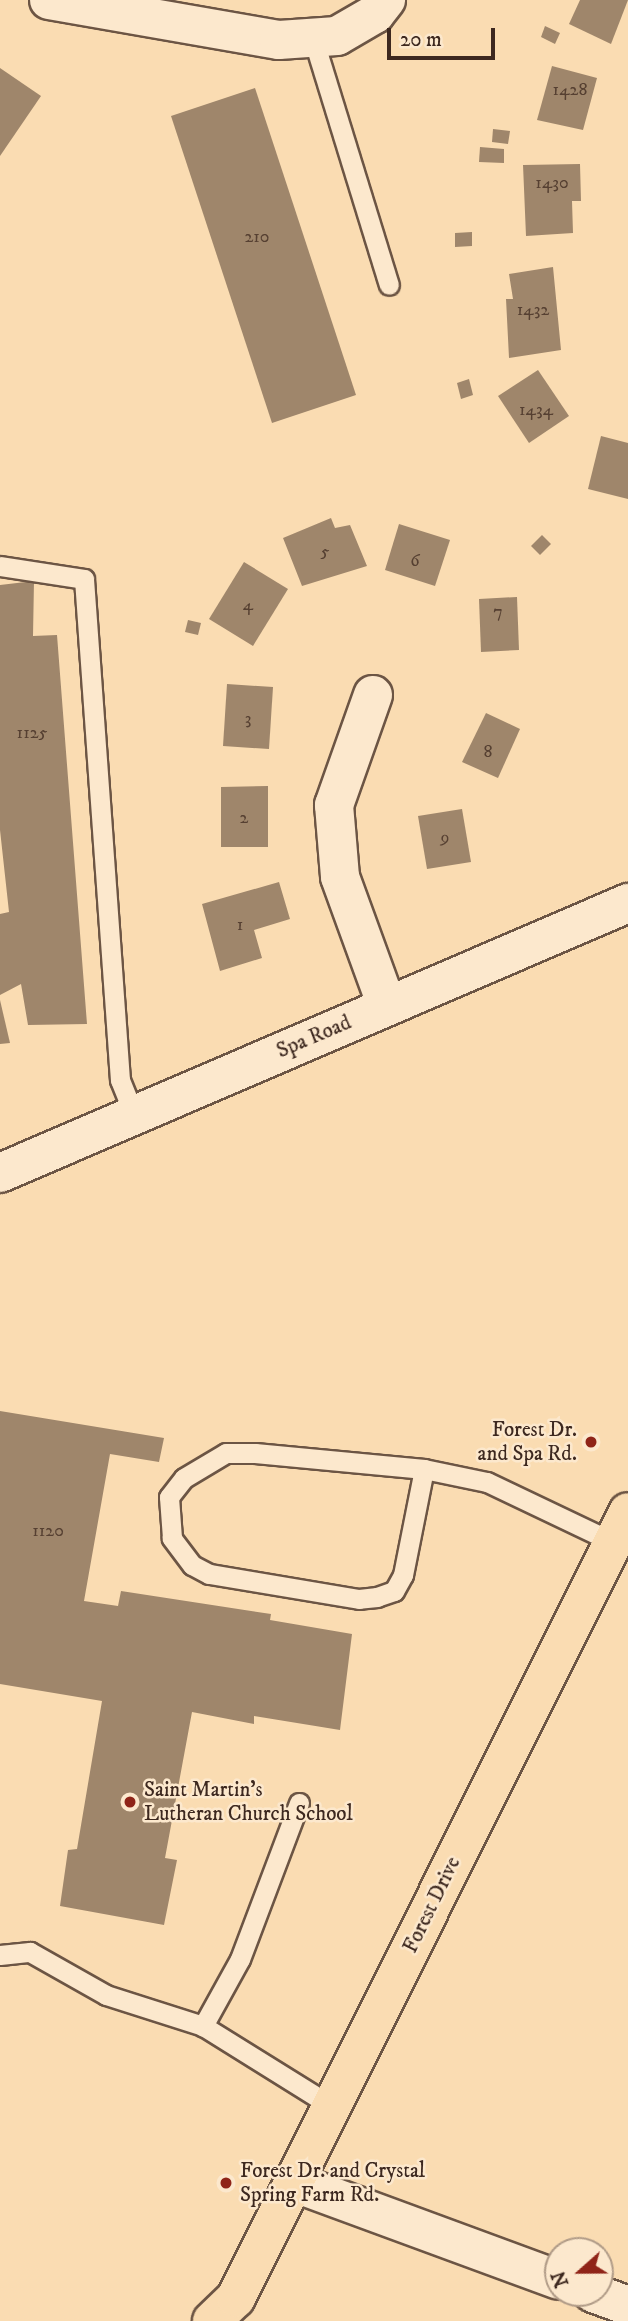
<!DOCTYPE html>
<style>
body{margin:0}
#map{position:relative;width:628px;height:2321px;overflow:hidden;background:#fadcb2;font-family:"IM FELL DW Pica",serif}
div>[style]{position:absolute}
.building>*{inset:0;background:#9f866b}
.roads{filter:drop-shadow(2px 0 #6c5544) drop-shadow(-2px 0 #6c5544) drop-shadow(0 2px #6c5544) drop-shadow(0 -2px #6c5544)}
.service>*{height:19px;margin:-9.5px;padding:0 9.5px;transform-origin:9.5px;border-radius:9.5px;background:#fce8cd}
.minor>*{height:38px;margin:-19px;padding:0 19px;transform-origin:19px;border-radius:19px;background:#fce8cd}
.secondary>*{height:38px;margin:-19px;padding:0 19px;transform-origin:19px;border-radius:19px;background:#fce8cd}
.primary>*{height:38px;margin:-19px;padding:0 19px;transform-origin:19px;border-radius:19px;background:#fadcb2}
.dots>*{width:19px;height:19px;translate:-50% -50%;box-sizing:border-box;border:4px solid #fce8cd;border-radius:50%}
span{translate:-50% -50%;white-space:nowrap;text-align:center;line-height:1.15;-webkit-text-stroke:5px #fce8cd;paint-order:stroke}
.number-label{font-size:18px;color:#564032}
.number-label span{-webkit-text-stroke-width:0}
.street-label{font-size:21px;color:#3d281f}
.poi-label{font-size:21px;color:#3d281f}
.right{translate:-100% -50%;text-align:right}
.left{translate:0 -50%;text-align:left}
.north{position:absolute;left:544px;top:2237px;width:70px;height:70px;box-sizing:border-box;background:#fce8cd;border:2px solid #b09b87;border-radius:50%;rotate:249deg;font-size:19px;font-weight:700;line-height:28px;text-align:center;color:#3d281f}
.north::after{content:'';display:block;margin:auto;width:24px;height:32px;background:#8f2418;clip-path:polygon(50% 0,100% 100%,50% 72%,0 100%)}
.scale{position:absolute;left:387px;top:28px;width:108px;height:32px;box-sizing:border-box;border:4px solid #3d281f;border-top:0;padding-left:9px;font-size:21px;line-height:24px;white-space:nowrap;color:#3d281f;-webkit-text-stroke:5px #fce8cd;paint-order:stroke}
</style>
<div id="map">
<div class="building">
<i style="clip-path:polygon(580px 0,628px 0,611px 44px,569px 24px)"></i>
<i style="clip-path:polygon(545px 26px,560px 33px,555px 44px,541px 37px)"></i>
<i style="clip-path:polygon(552px 66px,597px 78px,583px 130px,537px 120px)"></i>
<i style="clip-path:polygon(0 68px,41px 96px,0 156px)"></i>
<i style="clip-path:polygon(255px 88px,356px 395px,272px 423px,171px 116px)"></i>
<i style="clip-path:polygon(493px 129px,510px 131px,508px 144px,492px 142px)"></i>
<i style="clip-path:polygon(480px 147px,504px 149px,504px 163px,479px 162px)"></i>
<i style="clip-path:polygon(580px 164px,581px 201px,572px 201px,573px 233px,526px 236px,523px 165px)"></i>
<i style="clip-path:polygon(472px 232px,472px 246px,455px 247px,455px 233px)"></i>
<i style="clip-path:polygon(553px 267px,561px 350px,509px 358px,506px 299px,513px 299px,509px 274px)"></i>
<i style="clip-path:polygon(538px 370px,569px 416px,529px 443px,498px 396px)"></i>
<i style="clip-path:polygon(469px 379px,473px 395px,461px 399px,457px 383px)"></i>
<i style="clip-path:polygon(601px 436px,628px 443px,628px 499px,588px 489px)"></i>
<i style="clip-path:polygon(331px 518px,335px 528px,350px 525px,367px 566px,302px 586px,283px 538px)"></i>
<i style="clip-path:polygon(399px 524px,450px 540px,435px 586px,385px 570px)"></i>
<i style="clip-path:polygon(542px 535px,551px 544px,540px 555px,531px 546px)"></i>
<i style="clip-path:polygon(244px 562px,288px 589px,253px 646px,209px 619px)"></i>
<i style="clip-path:polygon(34px 581px,33px 636px,57px 635px,87px 1024px,28px 1025px,21px 984px,0 995px,0 914px,9px 912px,0 830px,0 585px)"></i>
<i style="clip-path:polygon(517px 597px,519px 650px,481px 652px,479px 599px)"></i>
<i style="clip-path:polygon(188px 620px,201px 623px,198px 635px,185px 632px)"></i>
<i style="clip-path:polygon(227px 684px,273px 687px,269px 749px,223px 746px)"></i>
<i style="clip-path:polygon(486px 713px,520px 729px,498px 778px,462px 762px)"></i>
<i style="clip-path:polygon(268px 786px,268px 847px,221px 847px,221px 787px)"></i>
<i style="clip-path:polygon(462px 809px,471px 862px,427px 869px,418px 816px)"></i>
<i style="clip-path:polygon(279px 882px,290px 919px,254px 930px,262px 958px,220px 971px,202px 904px)"></i>
<i style="clip-path:polygon(0 1000px,10px 1043px,0 1044px)"></i>
<i style="clip-path:polygon(0 1411px,164px 1438px,159px 1462px,110px 1454px,84px 1601px,118px 1606px,121px 1591px,271px 1614px,270px 1620px,352px 1634px,340px 1730px,254px 1716px,254px 1724px,192px 1712px,165px 1858px,177px 1860px,164px 1925px,60px 1906px,68px 1850px,77px 1849px,102px 1701px,0 1684px)"></i>
</div>
<div class="roads">
<div class="service">
<i style="left:313px;top:38px;width:258px;rotate:72.9deg"></i>
<i style="left:0;top:566px;width:85px;rotate:8.8deg"></i>
<i style="left:84px;top:579px;width:502px;rotate:85.89deg"></i>
<i style="left:120px;top:1080px;width:38px;rotate:68deg"></i>
<i style="left:424px;top:1469px;width:108px;rotate:101.2deg"></i>
<i style="left:403px;top:1575px;width:18px;rotate:119deg"></i>
<i style="left:394px;top:1591px;width:18px;rotate:161deg"></i>
<i style="left:377px;top:1597px;width:18px;rotate:174deg"></i>
<i style="left:359px;top:1599px;width:152px;rotate:-170.5deg"></i>
<i style="left:209px;top:1574px;width:19px;rotate:-152deg"></i>
<i style="left:192px;top:1565px;width:34px;rotate:-127deg"></i>
<i style="left:172px;top:1538px;width:41px;rotate:-94.2deg"></i>
<i style="left:169px;top:1497px;width:24px;rotate:-52deg"></i>
<i style="left:184px;top:1478px;width:49px;rotate:-30.8deg"></i>
<i style="left:226px;top:1453px;width:29px"></i>
<i style="left:255px;top:1453px;width:170px;rotate:5.4deg"></i>
<i style="left:424px;top:1469px;width:64px;rotate:11.7deg"></i>
<i style="left:487px;top:1482px;width:140px;rotate:25.5deg"></i>
<i style="left:299px;top:1803px;width:167px;rotate:110.7deg"></i>
<i style="left:240px;top:1959px;width:77px;rotate:118.9deg"></i>
<i style="left:203px;top:2026px;width:153px;rotate:31.9deg"></i>
<i style="left:0;top:1955px;width:30px;rotate:-6deg"></i>
<i style="left:30px;top:1952px;width:87px;rotate:29.5deg"></i>
<i style="left:106px;top:1995px;width:102px;rotate:17.7deg"></i>
</div>
<div class="minor">
<i style="left:49px;top:0;width:233px;rotate:9.9deg"></i>
<i style="left:279px;top:40px;width:58px;rotate:-3.9deg"></i>
<i style="left:337px;top:36px;width:44px;rotate:-30.1deg"></i>
<i style="left:375px;top:14px;width:18px;rotate:-52deg"></i>
<i style="left:373px;top:695px;width:117px;rotate:109.5deg"></i>
<i style="left:334px;top:805px;width:72px;rotate:85.2deg"></i>
<i style="left:340px;top:877px;width:137px;rotate:70deg"></i>
<i style="left:295px;top:2183px;width:280px;rotate:20.2deg"></i>
<i style="left:593px;top:2293px;width:37px;rotate:20deg"></i>
</div>
<div class="secondary">
<i style="left:0;top:1173px;width:684px;rotate:-23.26deg"></i>
</div>
<div class="primary">
<i style="left:212px;top:2321px;width:33px;rotate:-44deg"></i>
<i style="left:236px;top:2298px;width:878px;rotate:-63.49deg"></i>
</div>
</div>
<div class="dots">
<i style="left:591px;top:1442px;background:#8f2418"></i>
<i style="left:130px;top:1802px;background:#8f2418"></i>
<i style="left:226px;top:2183px;background:#8f2418"></i>
</div>
<div class="number-label">
<span style="left:570px;top:90px">1428</span>
<span style="left:552px;top:183px">1430</span>
<span style="left:257px;top:237px">210</span>
<span style="left:533px;top:310px">1432</span>
<span style="left:536px;top:410px">1434</span>
<span style="left:325px;top:552px">5</span>
<span style="left:415px;top:561px">6</span>
<span style="left:248px;top:605px">4</span>
<span style="left:498px;top:612px">7</span>
<span style="left:248px;top:719px">3</span>
<span style="left:32px;top:733px">1125</span>
<span style="left:488px;top:752px">8</span>
<span style="left:244px;top:818px">2</span>
<span style="left:445px;top:838px">9</span>
<span style="left:240px;top:925px">1</span>
<span style="left:48px;top:1531px">1120</span>
</div>
<div class="street-label">
<span style="left:314px;top:1037px;rotate:-23deg">Spa Road</span>
<span style="left:432px;top:1905px;rotate:-64deg">Forest Drive</span>
</div>
<div class="poi-label">
<span class="right" style="left:577px;top:1442px">Forest Dr.<br>and Spa Rd.</span>
<span class="left" style="left:144px;top:1802px">Saint Martin's<br>Lutheran Church School</span>
<span class="left" style="left:240px;top:2183px">Forest Dr. and Crystal<br>Spring Farm Rd.</span>
</div>
<div class="north">N</div>
<div class="scale">20 m</div>
</div>
